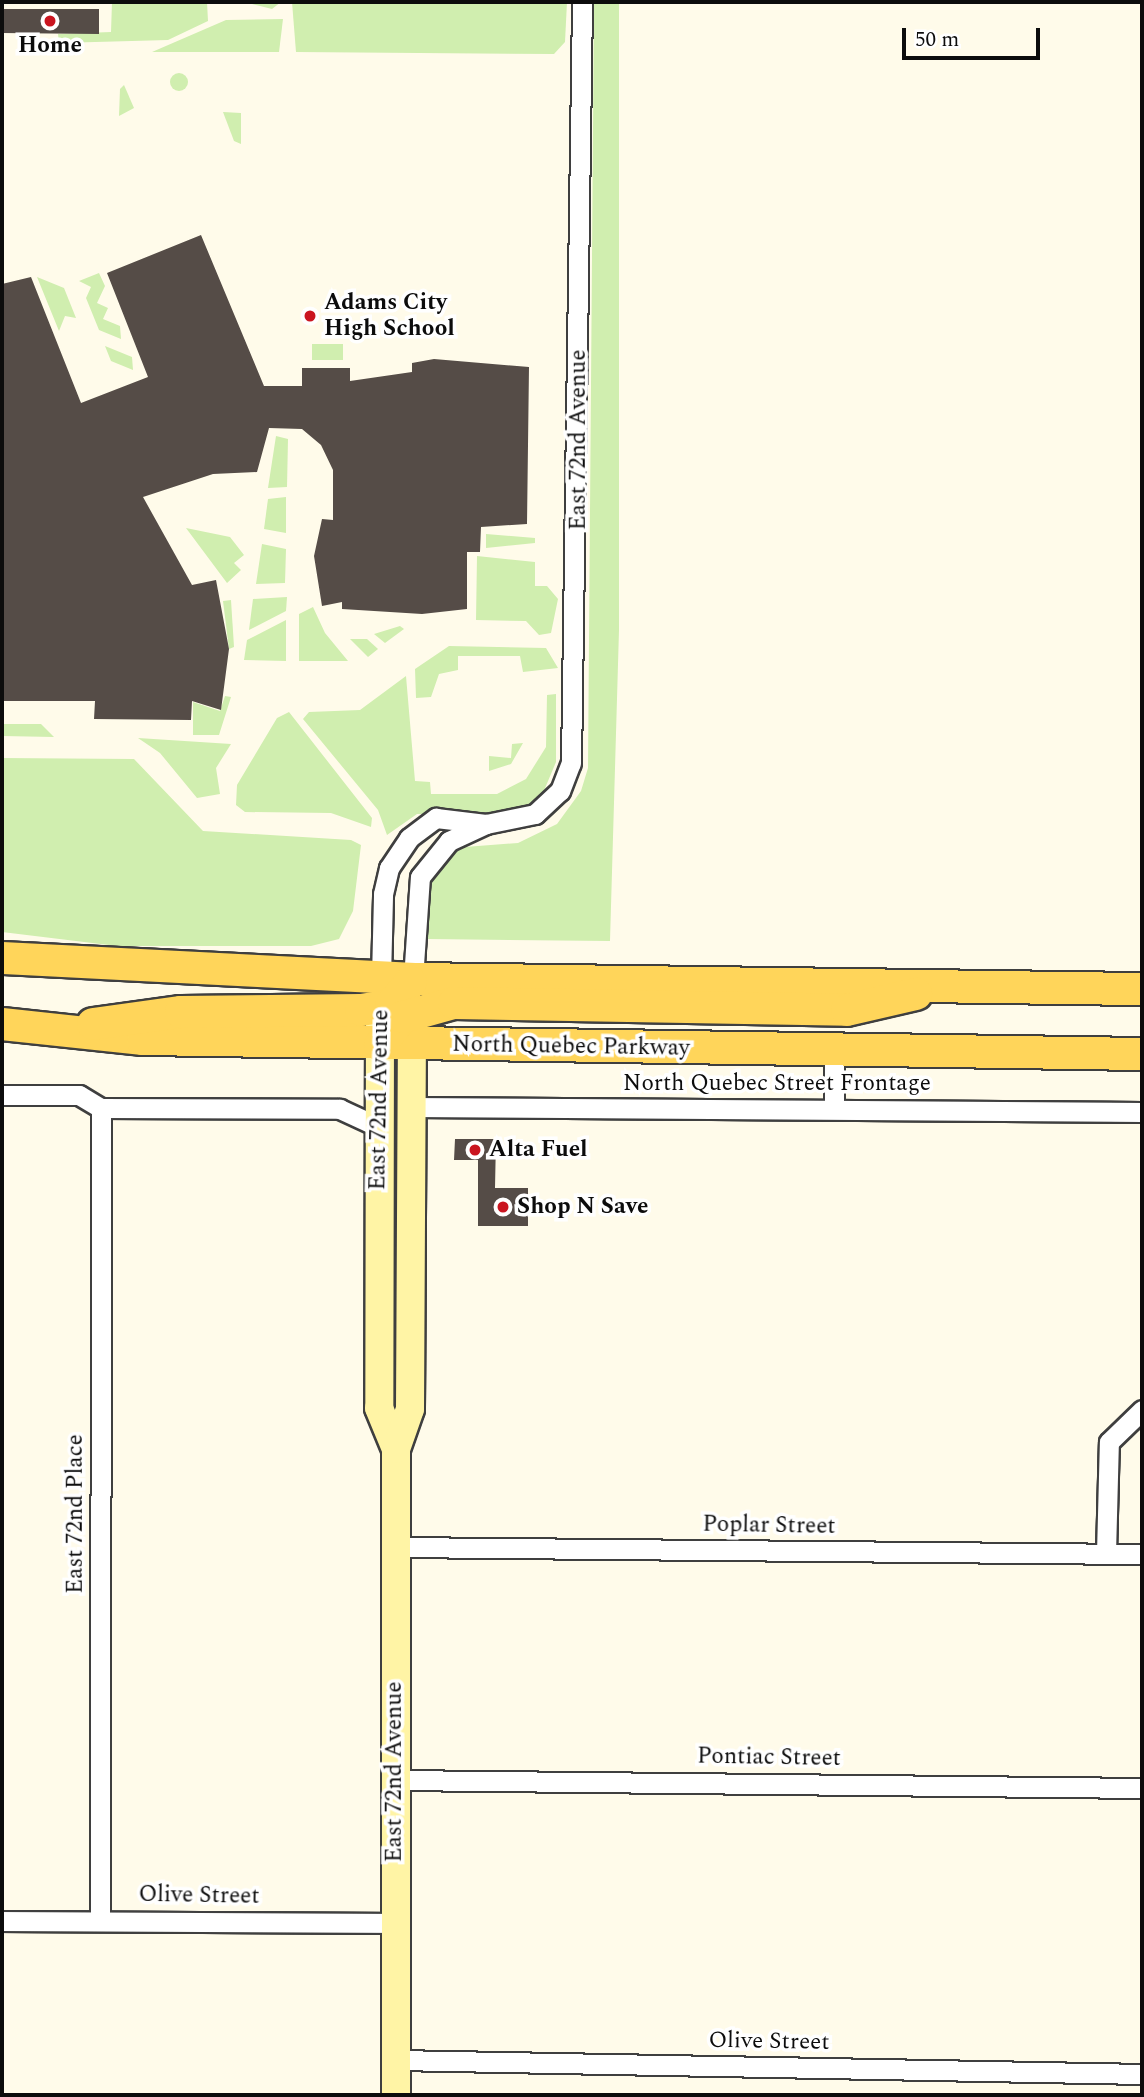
<!DOCTYPE html>
<style>
body{margin:0}
#map{position:relative;width:1144px;height:2097px;overflow:hidden;background:#fffbea;font-family:Spectral,serif}
div>[style]{position:absolute}
.green>*{inset:0;background:#d0eeaf}
.round{border-radius:50%}
.building>*{inset:0;background:#554c47}
.roads{filter:drop-shadow(2px 0 #3f3f3f) drop-shadow(-2px 0 #3f3f3f) drop-shadow(0 2px #3f3f3f) drop-shadow(0 -2px #3f3f3f)}
.street>*{height:19px;margin:-9.5px;padding:0 9.5px;transform-origin:9.5px;border-radius:9.5px;background:#fff}
.secondary>*{height:28px;margin:-14px;padding:0 14px;transform-origin:14px;border-radius:14px;background:#fff4a5}
.primary>*{height:32px;margin:-16px;padding:0 16px;transform-origin:16px;border-radius:16px;background:#ffd55a}
.dots>*{width:19px;height:19px;translate:-50% -50%;box-sizing:border-box;border:4px solid #fff;border-radius:50%}
span{translate:-50% -50%;white-space:nowrap;text-align:center;line-height:1.15;-webkit-text-stroke:7px #fff;paint-order:stroke}
.poi-label{font-size:23px;color:#0c0c0c;font-weight:700}
.left{translate:0 -50%;text-align:left}
.street-label{font-size:23px;color:#0c0c0c}
.frame{position:absolute;inset:0;border:4px solid #0c0c0c;pointer-events:none}
.scale{position:absolute;left:902px;top:28px;width:138px;height:32px;box-sizing:border-box;border:4px solid #0c0c0c;border-top:0;padding-left:9px;font-size:21px;line-height:24px;white-space:nowrap;color:#0c0c0c;-webkit-text-stroke:5px #fff;paint-order:stroke}
</style>
<div id="map">
<div class="green">
<i style="clip-path:polygon(112px 2px,207px 2px,208px 21px,168px 40px,59px 43px,58px 34px,111px 32px)"></i>
<i style="clip-path:polygon(244px 2px,281px 2px,272px 9px)"></i>
<i style="clip-path:polygon(292px 2px,567px 2px,565px 42px,554px 54px,296px 52px)"></i>
<i style="clip-path:polygon(594px 2px,619px 2px,619px 630px,610px 941px,428px 939px,428px 881px,447px 856px,465px 847px,518px 843px,557px 824px,581px 791px,588px 768px)"></i>
<i style="clip-path:polygon(283px 19px,279px 52px,152px 52px,226px 20px)"></i>
<i class="round" style="left:170px;top:73px;width:18px;height:18px"></i>
<i style="clip-path:polygon(124px 85px,134px 108px,119px 116px,120px 89px)"></i>
<i style="clip-path:polygon(223px 112px,241px 113px,241px 144px,234px 141px)"></i>
<i style="clip-path:polygon(99px 273px,105px 286px,97px 303px,108px 308px,103px 319px,120px 326px,121px 339px,99px 330px,86px 298px,91px 287px,79px 281px)"></i>
<i style="clip-path:polygon(37px 277px,64px 288px,76px 318px,65px 316px,59px 331px)"></i>
<i style="clip-path:polygon(312px 344px,343px 344px,343px 360px,312px 360px)"></i>
<i style="clip-path:polygon(105px 346px,132px 357px,133px 370px,111px 361px)"></i>
<i style="clip-path:polygon(276px 436px,288px 439px,287px 487px,268px 488px)"></i>
<i style="clip-path:polygon(286px 497px,286px 533px,264px 529px,268px 499px)"></i>
<i style="clip-path:polygon(186px 528px,230px 537px,244px 555px,234px 563px,241px 570px,227px 583px)"></i>
<i style="clip-path:polygon(486px 534px,535px 538px,535px 543px,486px 548px)"></i>
<i style="clip-path:polygon(262px 544px,286px 549px,285px 583px,256px 584px)"></i>
<i style="clip-path:polygon(477px 556px,535px 562px,535px 586px,547px 586px,558px 599px,551px 633px,539px 635px,526px 621px,476px 620px)"></i>
<i style="clip-path:polygon(287px 597px,286px 611px,249px 630px,253px 599px)"></i>
<i style="clip-path:polygon(231px 600px,234px 647px,229px 649px,223px 601px)"></i>
<i style="clip-path:polygon(313px 607px,325px 633px,348px 661px,299px 661px,299px 614px)"></i>
<i style="clip-path:polygon(286px 620px,286px 661px,244px 660px,247px 640px)"></i>
<i style="clip-path:polygon(400px 626px,404px 629px,385px 643px,374px 634px)"></i>
<i style="clip-path:polygon(350px 639px,367px 639px,378px 649px,368px 657px)"></i>
<i style="clip-path:polygon(449px 646px,546px 648px,558px 668px,523px 672px,520px 656px,458px 656px,458px 670px,439px 674px,431px 697px,416px 698px,415px 669px)"></i>
<i style="clip-path:polygon(406px 676px,415px 781px,430px 782px,431px 794px,497px 794px,526px 779px,546px 747px,547px 695px,556px 694px,556px 762px,543px 793px,525px 807px,497px 814px,417px 814px,387px 835px,378px 810px,303px 719px,309px 712px,360px 710px)"></i>
<i style="clip-path:polygon(225px 696px,231px 697px,219px 735px,193px 735px,193px 702px,220px 711px)"></i>
<i style="clip-path:polygon(289px 712px,372px 818px,371px 827px,331px 813px,245px 812px,236px 805px,237px 785px,277px 718px)"></i>
<i style="clip-path:polygon(2px 724px,41px 724px,54px 737px,2px 736px)"></i>
<i style="clip-path:polygon(138px 738px,231px 744px,216px 768px,220px 794px,197px 798px,160px 753px)"></i>
<i style="clip-path:polygon(523px 743px,511px 764px,489px 771px,489px 756px,511px 758px,512px 744px)"></i>
<i style="clip-path:polygon(2px 758px,134px 759px,203px 831px,351px 840px,361px 845px,353px 911px,339px 939px,311px 946px,117px 946px,2px 932px)"></i>
</div>
<div class="building">
<i style="clip-path:polygon(2px 9px,99px 9px,99px 34px,2px 33px)"></i>
<i style="clip-path:polygon(201px 235px,264px 386px,302px 386px,302px 368px,350px 368px,350px 381px,412px 372px,412px 363px,434px 359px,529px 367px,527px 524px,481px 527px,480px 552px,467px 552px,467px 609px,422px 614px,342px 609px,342px 602px,322px 606px,314px 556px,322px 519px,333px 520px,333px 470px,321px 445px,302px 429px,269px 428px,257px 472px,213px 474px,143px 497px,192px 585px,216px 580px,229px 649px,221px 710px,192px 701px,191px 720px,94px 719px,95px 701px,2px 701px,2px 284px,31px 277px,81px 403px,148px 377px,107px 273px)"></i>
<i style="clip-path:polygon(455px 1139px,496px 1139px,495px 1188px,528px 1188px,528px 1226px,478px 1226px,478px 1160px,454px 1160px)"></i>
</div>
<div class="roads">
<div class="street">
<i style="left:381px;top:978px;width:84px;rotate:-88.6deg"></i>
<i style="left:383px;top:894px;width:27px;rotate:-77deg"></i>
<i style="left:389px;top:868px;width:36px;rotate:-56deg"></i>
<i style="left:409px;top:838px;width:34px;rotate:-37deg"></i>
<i style="left:436px;top:818px;width:50px;rotate:6.8deg"></i>
<i style="left:486px;top:824px;width:50px;rotate:-11.5deg"></i>
<i style="left:535px;top:814px;width:34px;rotate:-43deg"></i>
<i style="left:560px;top:791px;width:30px;rotate:-69deg"></i>
<i style="left:571px;top:763px;width:761px;rotate:-89.17deg"></i>
<i style="left:413px;top:979px;width:102px;rotate:-86.1deg"></i>
<i style="left:420px;top:877px;width:46px;rotate:-51.1deg"></i>
<i style="left:449px;top:841px;width:41px;rotate:-24.7deg"></i>
<i style="left:2px;top:1095px;width:77px"></i>
<i style="left:79px;top:1095px;width:26px;rotate:31deg"></i>
<i style="left:411px;top:1107px;width:731px;rotate:0.39deg"></i>
<i style="left:101px;top:1108px;width:239px;rotate:0.2deg"></i>
<i style="left:340px;top:1109px;width:43px;rotate:24.8deg"></i>
<i style="left:834px;top:1108px;width:58px;rotate:-90deg"></i>
<i style="left:395px;top:1547px;width:747px;rotate:0.54deg"></i>
<i style="left:1106px;top:1553px;width:111px;rotate:-88.5deg"></i>
<i style="left:1109px;top:1442px;width:46px;rotate:-44.1deg"></i>
<i style="left:395px;top:1780px;width:747px;rotate:0.61deg"></i>
<i style="left:100px;top:1920px;width:812px;rotate:-89.93deg"></i>
<i style="left:2px;top:1921px;width:393px;rotate:0.3deg"></i>
<i style="left:395px;top:2060px;width:747px;rotate:1.07deg"></i>
</div>
<div class="secondary">
<i style="left:380px;top:1022px;width:386px;rotate:90.1deg"></i>
<i style="left:379px;top:1408px;width:44px;rotate:67.5deg"></i>
<i style="left:396px;top:2095px;width:646px;rotate:-90deg"></i>
<i style="left:396px;top:1449px;width:42px;rotate:-70.7deg"></i>
<i style="left:410px;top:1409px;width:386px;rotate:-89.7deg"></i>
</div>
<div class="primary">
<i style="left:2px;top:958px;width:412px;rotate:2.9deg"></i>
<i style="left:413px;top:979px;width:729px;rotate:0.79deg"></i>
<i style="left:2px;top:1024px;width:142px;rotate:6.1deg"></i>
<i style="left:143px;top:1039px;width:999px;rotate:0.86deg"></i>
<i style="left:93px;top:1024px;width:89px;rotate:-7.8deg"></i>
<i style="left:181px;top:1012px;width:180px;rotate:-0.6deg"></i>
<i style="left:361px;top:1010px;width:30px;rotate:-9deg"></i>
<i style="left:391px;top:1005px;width:30px;rotate:-49deg"></i>
<i style="left:380px;top:1045px;width:36px;rotate:-51deg"></i>
<i style="left:403px;top:1017px;width:53px;rotate:-15.4deg"></i>
<i style="left:454px;top:1003px;width:393px;rotate:1deg"></i>
<i style="left:847px;top:1010px;width:71px;rotate:-13.1deg"></i>
</div>
</div>
<div class="dots">
<i style="left:50px;top:21px;background:#ca1520"></i>
<i style="left:310px;top:316px;background:#ca1520"></i>
<i style="left:475px;top:1150px;background:#ca1520"></i>
<i style="left:503px;top:1207px;background:#ca1520"></i>
</div>
<div class="poi-label">
<span style="left:50px;top:46px">Home</span>
<span class="left" style="left:324px;top:316px">Adams City<br>High School</span>
<span class="left" style="left:489px;top:1150px">Alta Fuel</span>
<span class="left" style="left:517px;top:1207px">Shop N Save</span>
</div>
<div class="street-label">
<span style="left:579px;top:440px;rotate:-90deg">East 72nd Avenue</span>
<span style="left:571px;top:1047px;rotate:1deg">North Quebec Parkway</span>
<span style="left:777px;top:1084px">North Quebec Street Frontage</span>
<span style="left:380px;top:1100px;rotate:-89deg">East 72nd Avenue</span>
<span style="left:76px;top:1514px;rotate:-90deg">East 72nd Place</span>
<span style="left:769px;top:1526px;rotate:1deg">Poplar Street</span>
<span style="left:769px;top:1758px;rotate:1deg">Pontiac Street</span>
<span style="left:395px;top:1772px;rotate:-90deg">East 72nd Avenue</span>
<span style="left:199px;top:1896px;rotate:1deg">Olive Street</span>
<span style="left:769px;top:2042px;rotate:1deg">Olive Street</span>
</div>
<div class="frame"></div>
<div class="scale">50 m</div>
</div>
